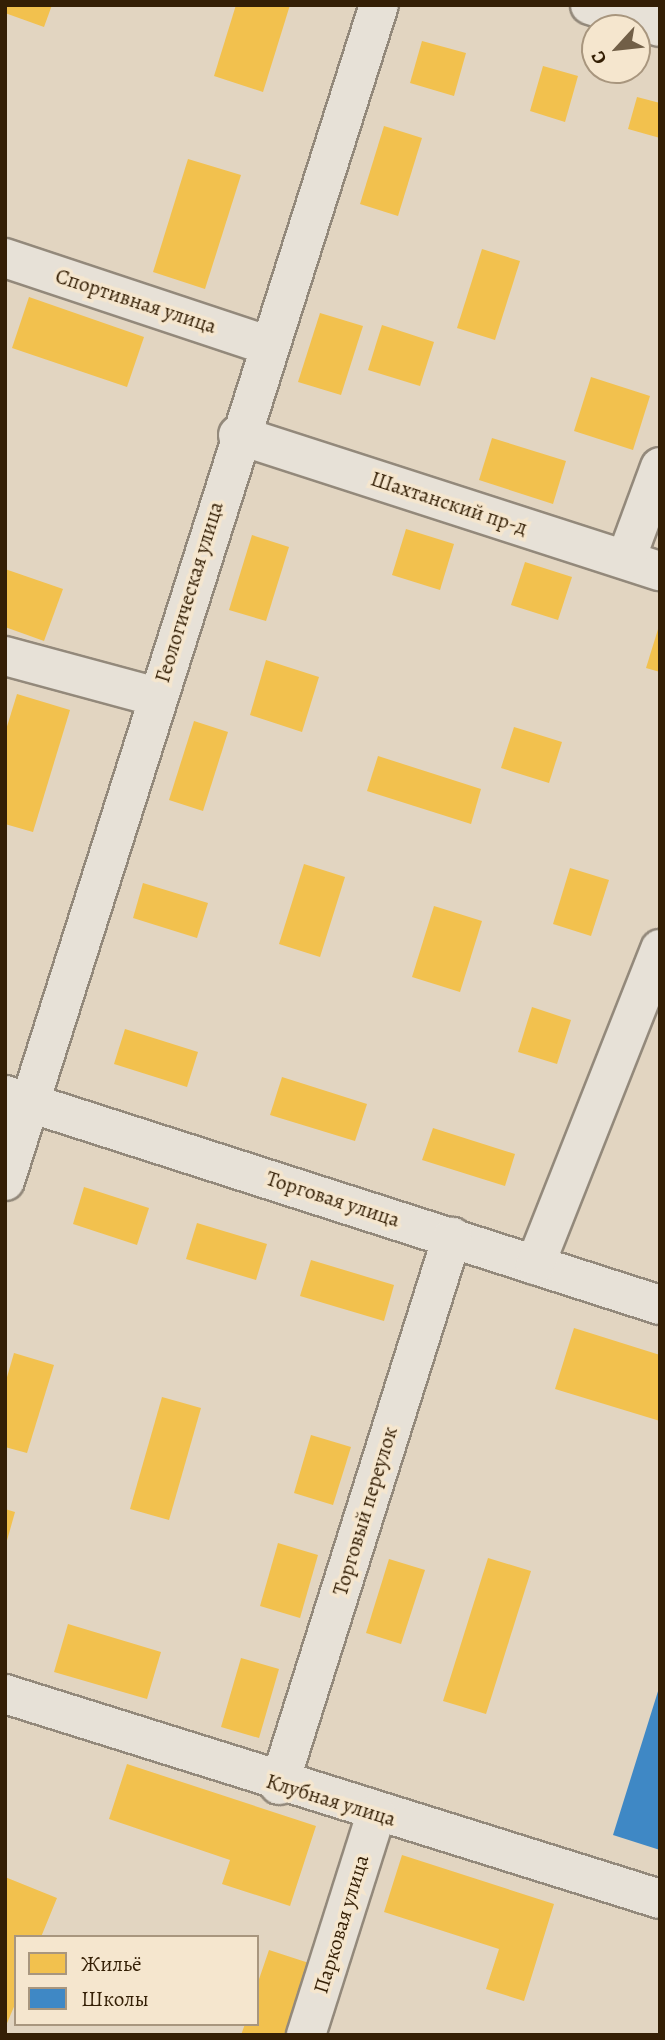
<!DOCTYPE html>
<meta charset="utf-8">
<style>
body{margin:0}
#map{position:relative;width:665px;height:2040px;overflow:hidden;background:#e2d5c1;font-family:Alegreya,serif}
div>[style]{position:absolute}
.homes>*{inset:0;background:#f2c14e}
.schools>*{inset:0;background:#3f88c5}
.roads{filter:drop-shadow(2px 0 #93897b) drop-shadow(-2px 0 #93897b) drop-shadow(0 2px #93897b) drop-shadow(0 -2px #93897b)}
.minor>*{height:38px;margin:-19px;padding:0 19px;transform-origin:19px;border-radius:19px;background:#e7e1d7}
span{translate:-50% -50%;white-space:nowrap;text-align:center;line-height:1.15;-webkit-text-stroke:7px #f5e6ce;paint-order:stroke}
.street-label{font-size:21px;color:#341f05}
.frame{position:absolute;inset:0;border:7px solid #341f05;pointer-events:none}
.legend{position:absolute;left:14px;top:1935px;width:245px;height:91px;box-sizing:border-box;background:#f5e6ce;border:2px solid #a8967e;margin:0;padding:9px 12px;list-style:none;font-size:21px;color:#341f05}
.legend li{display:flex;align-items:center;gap:14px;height:35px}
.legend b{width:35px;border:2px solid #a8967e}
.north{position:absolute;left:581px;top:14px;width:70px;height:70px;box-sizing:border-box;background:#f5e6ce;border:2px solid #a8967e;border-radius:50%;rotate:243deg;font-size:19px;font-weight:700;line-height:28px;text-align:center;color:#341f05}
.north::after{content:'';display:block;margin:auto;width:24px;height:32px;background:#715f47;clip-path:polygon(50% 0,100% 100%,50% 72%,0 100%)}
</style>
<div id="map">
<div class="homes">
<i style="clip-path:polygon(5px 5px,52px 5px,44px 27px,5px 13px)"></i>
<i style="clip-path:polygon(236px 5px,290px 5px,263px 92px,214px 76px)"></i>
<i style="clip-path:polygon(422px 41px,466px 53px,454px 96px,410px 83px)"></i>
<i style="clip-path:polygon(543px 66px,578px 76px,565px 122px,530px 111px)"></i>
<i style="clip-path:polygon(637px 97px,660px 103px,660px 138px,628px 129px)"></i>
<i style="clip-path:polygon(384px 126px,422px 138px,398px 216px,360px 204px)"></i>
<i style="clip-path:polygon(188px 159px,241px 175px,205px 289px,153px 272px)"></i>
<i style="clip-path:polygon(482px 249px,520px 261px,495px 340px,457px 328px)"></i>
<i style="clip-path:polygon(29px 297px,144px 337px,127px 387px,12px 348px)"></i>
<i style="clip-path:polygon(320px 313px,363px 326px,341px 395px,298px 382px)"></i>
<i style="clip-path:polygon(382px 325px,434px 342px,420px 386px,368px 370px)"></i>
<i style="clip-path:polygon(591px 377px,650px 396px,633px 450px,574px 431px)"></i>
<i style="clip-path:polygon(492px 438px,566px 461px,553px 504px,479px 480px)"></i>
<i style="clip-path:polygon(406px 529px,454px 544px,440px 590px,392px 575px)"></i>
<i style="clip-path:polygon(252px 535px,289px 547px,266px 621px,229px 610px)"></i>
<i style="clip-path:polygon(525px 562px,572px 577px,558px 620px,511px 605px)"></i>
<i style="clip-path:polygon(5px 569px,63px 589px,44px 641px,5px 627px)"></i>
<i style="clip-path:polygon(659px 626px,660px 627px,660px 672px,646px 668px)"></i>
<i style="clip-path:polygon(266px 660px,319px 677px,302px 732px,250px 715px)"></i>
<i style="clip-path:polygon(17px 694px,70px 710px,33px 832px,5px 824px,5px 733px)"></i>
<i style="clip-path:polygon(194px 721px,228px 732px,203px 811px,169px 800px)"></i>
<i style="clip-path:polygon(514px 727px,562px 742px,549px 783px,501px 768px)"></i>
<i style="clip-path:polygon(378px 756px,481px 789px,471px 824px,367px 791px)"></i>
<i style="clip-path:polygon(304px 864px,345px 877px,320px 957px,279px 944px)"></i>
<i style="clip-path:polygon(570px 868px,609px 880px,591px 936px,553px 924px)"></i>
<i style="clip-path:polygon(143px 883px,208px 903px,197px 938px,133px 918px)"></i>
<i style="clip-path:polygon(434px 906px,482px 921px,460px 992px,412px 977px)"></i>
<i style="clip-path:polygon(532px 1007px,571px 1020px,557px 1064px,518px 1052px)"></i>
<i style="clip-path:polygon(125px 1029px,198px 1052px,187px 1087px,114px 1064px)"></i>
<i style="clip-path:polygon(282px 1077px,367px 1104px,355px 1141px,270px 1115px)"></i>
<i style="clip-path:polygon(433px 1128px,515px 1154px,505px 1186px,422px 1160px)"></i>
<i style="clip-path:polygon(84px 1187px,149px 1208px,137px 1245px,73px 1224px)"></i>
<i style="clip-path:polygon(197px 1223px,267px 1244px,256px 1280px,186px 1259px)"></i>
<i style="clip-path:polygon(311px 1260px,394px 1285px,384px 1321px,300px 1296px)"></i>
<i style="clip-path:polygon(574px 1328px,660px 1355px,660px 1421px,555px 1389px)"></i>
<i style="clip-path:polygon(14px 1353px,54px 1365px,27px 1453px,5px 1447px,5px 1384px)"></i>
<i style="clip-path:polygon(162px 1397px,201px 1408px,169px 1520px,130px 1509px)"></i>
<i style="clip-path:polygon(311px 1435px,351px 1447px,333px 1505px,294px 1493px)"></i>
<i style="clip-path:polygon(5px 1509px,15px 1512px,6px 1544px,5px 1544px)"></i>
<i style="clip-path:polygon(278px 1543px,318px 1555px,300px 1618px,260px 1606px)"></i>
<i style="clip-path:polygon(488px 1558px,531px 1571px,486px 1714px,443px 1701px)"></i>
<i style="clip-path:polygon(389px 1559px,425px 1570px,401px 1644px,366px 1633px)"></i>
<i style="clip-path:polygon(68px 1624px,161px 1652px,147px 1699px,54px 1672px)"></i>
<i style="clip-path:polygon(241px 1658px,279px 1669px,259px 1738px,221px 1727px)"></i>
<i style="clip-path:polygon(127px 1764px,316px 1826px,290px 1906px,222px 1884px,230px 1860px,109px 1819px)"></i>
<i style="clip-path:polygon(402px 1855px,554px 1904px,524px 2001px,486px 1989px,499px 1949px,384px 1912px)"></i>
<i style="clip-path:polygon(5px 1877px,57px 1898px,41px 1937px,16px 1937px,16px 2002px,5px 2028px)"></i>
<i style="clip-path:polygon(269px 1950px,312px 1964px,289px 2035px,241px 2035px,245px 2024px,257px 2024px,257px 1985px)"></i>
</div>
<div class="schools">
<i style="clip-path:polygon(659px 1688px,660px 1688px,660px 1850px,613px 1835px)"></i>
</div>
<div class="roads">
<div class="minor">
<i style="left:590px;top:5px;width:73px;rotate:17.4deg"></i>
<i style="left:5px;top:258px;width:276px;rotate:18.4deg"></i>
<i style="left:238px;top:435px;width:443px;rotate:17.9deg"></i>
<i style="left:626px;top:559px;width:98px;rotate:-69.7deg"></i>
<i style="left:5px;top:656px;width:157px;rotate:15.1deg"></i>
<i style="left:5px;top:1095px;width:688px;rotate:17.78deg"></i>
<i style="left:5px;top:1181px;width:1234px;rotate:-72.36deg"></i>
<i style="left:535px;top:1265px;width:340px;rotate:-68.4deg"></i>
<i style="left:5px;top:1694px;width:686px;rotate:17.38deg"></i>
<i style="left:279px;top:1785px;width:575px;rotate:-72.48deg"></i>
<i style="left:306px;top:2035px;width:232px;rotate:-72.4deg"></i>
</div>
</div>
<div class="street-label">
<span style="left:136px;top:301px;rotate:18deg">Спортивная улица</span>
<span style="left:449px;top:503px;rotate:18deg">Шахтанский пр-д</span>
<span style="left:189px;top:592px;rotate:-73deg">Геологическая улица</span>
<span style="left:333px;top:1199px;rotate:18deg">Торговая улица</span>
<span style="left:365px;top:1511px;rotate:-73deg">Торговый переулок</span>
<span style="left:331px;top:1800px;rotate:17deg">Клубная улица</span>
<span style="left:341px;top:1924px;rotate:-73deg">Парковая улица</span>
</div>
<div class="frame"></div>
<ul class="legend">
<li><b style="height:19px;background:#f2c14e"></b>Жильё</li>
<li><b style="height:19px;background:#3f88c5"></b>Школы</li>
</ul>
<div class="north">С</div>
</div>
